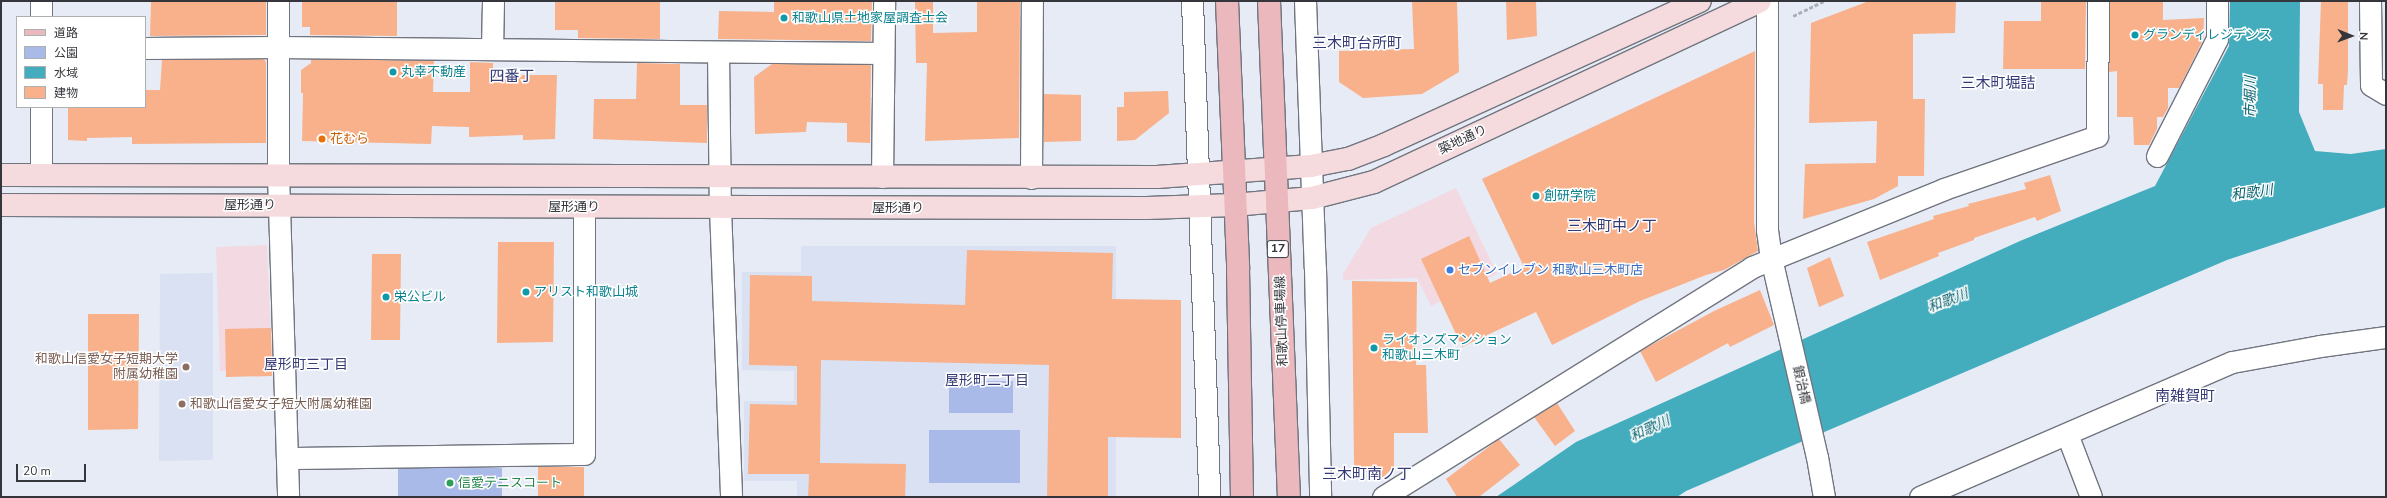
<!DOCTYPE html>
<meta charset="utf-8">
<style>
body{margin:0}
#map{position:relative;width:2387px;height:498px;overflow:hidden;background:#e6ebf6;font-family:"Nunito Sans","Noto Sans JP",sans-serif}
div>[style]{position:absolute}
.commercial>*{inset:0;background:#f3d9e1}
.built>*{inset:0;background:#dae1f3}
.green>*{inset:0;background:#a9bae8}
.water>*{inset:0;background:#43adbe}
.building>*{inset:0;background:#f8b18b}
.path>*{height:2.5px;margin-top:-1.25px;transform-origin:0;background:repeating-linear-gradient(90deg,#abafb8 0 4px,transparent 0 6px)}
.roads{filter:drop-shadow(1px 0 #71757f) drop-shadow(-1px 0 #71757f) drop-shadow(0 1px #71757f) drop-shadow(0 -1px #71757f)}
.street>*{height:21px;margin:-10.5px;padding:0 10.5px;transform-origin:10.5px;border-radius:10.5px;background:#fff}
.secondary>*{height:22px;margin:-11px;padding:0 11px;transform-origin:11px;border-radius:11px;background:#f5dbde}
.primary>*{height:22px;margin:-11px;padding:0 11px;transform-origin:11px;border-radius:11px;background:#ebb8be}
.dots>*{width:11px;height:11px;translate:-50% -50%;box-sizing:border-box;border:2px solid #fff;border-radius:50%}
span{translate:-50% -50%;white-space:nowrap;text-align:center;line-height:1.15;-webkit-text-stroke:3px #fff;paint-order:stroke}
.shield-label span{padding:1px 3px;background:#fff;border:1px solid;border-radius:3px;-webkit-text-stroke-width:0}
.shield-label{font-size:12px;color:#34363b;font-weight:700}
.culture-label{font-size:13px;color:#0d838f}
.left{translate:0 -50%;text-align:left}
.food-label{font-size:13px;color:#c56008}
.street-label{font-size:13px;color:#34363b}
.shop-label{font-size:13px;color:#366cbe}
.education-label{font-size:13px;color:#785e54}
.right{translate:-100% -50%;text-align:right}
.leisure-label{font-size:13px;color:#27864d}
.water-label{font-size:14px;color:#06626e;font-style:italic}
.neighbourhood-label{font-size:14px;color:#343a75}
.quarter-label{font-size:15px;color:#343a75}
.frame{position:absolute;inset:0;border:2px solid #34363b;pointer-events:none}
.legend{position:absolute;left:16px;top:16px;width:130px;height:92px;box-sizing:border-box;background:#fff;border:1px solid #aeafb1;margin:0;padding:5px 7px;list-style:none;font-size:12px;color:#34363b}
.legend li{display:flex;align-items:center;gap:8px;height:20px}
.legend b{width:20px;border:1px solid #aeafb1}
.north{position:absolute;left:2331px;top:16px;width:40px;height:40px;-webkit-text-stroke:3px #fff;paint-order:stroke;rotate:91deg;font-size:11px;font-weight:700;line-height:16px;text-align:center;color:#34363b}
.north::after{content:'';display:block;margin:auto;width:14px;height:18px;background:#34363b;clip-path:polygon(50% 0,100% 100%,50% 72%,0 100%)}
.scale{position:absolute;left:16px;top:464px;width:70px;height:18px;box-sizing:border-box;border:2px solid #34363b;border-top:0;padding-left:5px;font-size:12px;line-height:14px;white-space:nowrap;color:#34363b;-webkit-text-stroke:3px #fff;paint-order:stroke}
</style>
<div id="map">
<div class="commercial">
<i style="clip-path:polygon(1456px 188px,1497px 274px,1431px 306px,1417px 278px,1343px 280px,1343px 274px,1371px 228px)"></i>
<i style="clip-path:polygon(267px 245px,272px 369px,220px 371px,216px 247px)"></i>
</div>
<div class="built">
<i style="clip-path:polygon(801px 246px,1116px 246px,1116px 497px,797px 497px,797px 481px,744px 481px,744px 401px,794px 401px,794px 371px,742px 370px,742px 272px,801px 272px)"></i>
<i style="clip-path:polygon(213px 273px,213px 460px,159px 461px,160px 274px)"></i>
</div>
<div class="green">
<i style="clip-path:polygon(949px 381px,1013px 381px,1013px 413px,949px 413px)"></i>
<i style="clip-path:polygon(929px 430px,1020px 430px,1020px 483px,929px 483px)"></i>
<i style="clip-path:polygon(398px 468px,502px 468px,502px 497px,398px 497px)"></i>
</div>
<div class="water">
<i style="clip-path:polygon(2230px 1px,2300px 1px,2299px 112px,2315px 151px,2351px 154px,2386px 149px,2386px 207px,2227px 260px,1686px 491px,1677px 497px,1496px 497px,1576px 442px,2020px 241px,2155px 186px,2229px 46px)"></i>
</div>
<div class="building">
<i style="clip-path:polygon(151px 1px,266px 1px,266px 35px,150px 36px)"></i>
<i style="clip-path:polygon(302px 1px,397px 1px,397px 36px,310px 35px,310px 27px,302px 27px)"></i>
<i style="clip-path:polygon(555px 1px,660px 1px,660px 39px,578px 38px,578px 30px,555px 30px)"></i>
<i style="clip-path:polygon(774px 1px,872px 1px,871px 41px,718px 39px,719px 11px,774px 12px)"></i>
<i style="clip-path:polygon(915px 1px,933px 1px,933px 33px,977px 32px,977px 1px,1020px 1px,1019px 138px,925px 141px,927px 63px,916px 63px)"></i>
<i style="clip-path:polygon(1412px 1px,1457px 1px,1459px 72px,1422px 94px,1363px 98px,1339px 82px,1339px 51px,1414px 49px)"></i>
<i style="clip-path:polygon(1506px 1px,1536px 1px,1537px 36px,1507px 40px)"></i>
<i style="clip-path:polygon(1869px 1px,1956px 1px,1955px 33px,1913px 34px,1913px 99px,1925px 99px,1924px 176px,1898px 176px,1898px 186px,1874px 199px,1803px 219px,1805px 164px,1876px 163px,1877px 121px,1809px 123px,1811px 23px)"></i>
<i style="clip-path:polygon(2041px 1px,2086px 1px,2085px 69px,2003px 69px,2004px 21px,2041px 21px)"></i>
<i style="clip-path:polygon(2110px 1px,2163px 1px,2163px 20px,2204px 18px,2203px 40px,2179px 88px,2168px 88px,2168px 108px,2163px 117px,2157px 117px,2157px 129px,2149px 145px,2134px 145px,2133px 117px,2117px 117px,2117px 71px,2109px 72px)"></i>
<i style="clip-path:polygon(2321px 1px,2348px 1px,2348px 70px,2347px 85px,2344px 85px,2343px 110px,2323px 110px,2323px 84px,2318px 84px)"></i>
<i style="clip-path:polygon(1755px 51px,1754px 222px,1758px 251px,1724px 270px,1706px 275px,1640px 301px,1552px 345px,1536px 312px,1462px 347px,1421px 259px,1469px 236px,1490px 283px,1524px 267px,1482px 179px)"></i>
<i style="clip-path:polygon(264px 59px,266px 62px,266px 143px,132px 144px,132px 137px,87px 138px,87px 141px,68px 140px,68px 107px,145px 107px,145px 90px,160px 90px,162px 60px)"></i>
<i style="clip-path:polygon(311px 59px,434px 61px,433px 92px,470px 92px,470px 62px,493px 63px,493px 75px,557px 75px,555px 139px,523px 140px,523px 135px,469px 137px,469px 127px,432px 126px,431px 144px,302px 141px,303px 93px,301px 93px,301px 70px,311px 63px)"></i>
<i style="clip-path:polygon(637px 63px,680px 64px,680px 105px,707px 105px,707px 143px,593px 139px,594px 99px,636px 99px)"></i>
<i style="clip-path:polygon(772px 64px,871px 65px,870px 143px,847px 142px,847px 123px,807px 122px,806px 132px,755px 134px,754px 77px)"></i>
<i style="clip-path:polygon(1168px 91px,1169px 113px,1135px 140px,1117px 141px,1117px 107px,1124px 107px,1124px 92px)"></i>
<i style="clip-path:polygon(1043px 94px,1081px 95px,1081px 141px,1044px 142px)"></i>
<i style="clip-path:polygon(2050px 175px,2061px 211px,2037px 221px,2035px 217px,1974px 238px,1974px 240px,1938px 253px,1939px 256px,1880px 280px,1867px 242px,1934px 219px,1933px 216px,1969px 206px,1968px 204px,2026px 189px,2024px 183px)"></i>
<i style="clip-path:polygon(498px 242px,554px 242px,553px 342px,497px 343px)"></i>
<i style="clip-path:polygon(967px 250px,1113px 253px,1112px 299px,1181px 300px,1181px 438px,1108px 437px,1108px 497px,1047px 497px,1049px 365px,821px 360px,820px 463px,906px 464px,905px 497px,808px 497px,809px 474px,748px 474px,750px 404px,797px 405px,797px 366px,749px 365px,750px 275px,812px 276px,812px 301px,965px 305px)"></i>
<i style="clip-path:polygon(372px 254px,401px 254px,400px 340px,371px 340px)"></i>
<i style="clip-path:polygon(1830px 257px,1844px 296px,1819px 307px,1807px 268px)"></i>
<i style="clip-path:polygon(1352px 281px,1417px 282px,1416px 365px,1426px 365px,1428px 433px,1394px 433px,1394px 467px,1381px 479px,1354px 465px)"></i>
<i style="clip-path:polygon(1760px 290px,1774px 325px,1730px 347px,1728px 343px,1656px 382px,1640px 351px,1714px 311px)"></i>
<i style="clip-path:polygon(88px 314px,139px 314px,138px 429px,88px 430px)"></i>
<i style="clip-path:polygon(271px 328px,272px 376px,226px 377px,225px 329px)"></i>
<i style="clip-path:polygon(1557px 403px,1575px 431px,1555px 446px,1534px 417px)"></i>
<i style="clip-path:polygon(1499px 439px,1520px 465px,1479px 497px,1457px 497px,1446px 479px)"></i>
<i style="clip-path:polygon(538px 467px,584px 467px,584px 497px,538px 497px)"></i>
</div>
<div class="path">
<i style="left:1793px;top:16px;width:34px;rotate:-26deg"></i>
</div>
<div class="roads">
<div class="street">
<i style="left:278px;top:1px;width:173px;rotate:90deg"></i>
<i style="left:278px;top:174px;width:323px;rotate:88.2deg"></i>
<i style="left:1192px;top:1px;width:496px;rotate:88deg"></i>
<i style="left:1305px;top:1px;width:267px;rotate:87.9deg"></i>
<i style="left:1315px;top:268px;width:229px;rotate:88.7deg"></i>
<i style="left:1767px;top:1px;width:229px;rotate:90deg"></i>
<i style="left:1767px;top:230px;width:28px;rotate:82deg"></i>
<i style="left:1771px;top:258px;width:204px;rotate:77deg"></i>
<i style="left:1817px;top:457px;width:41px;rotate:80.1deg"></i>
<i style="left:2370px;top:1px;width:84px;rotate:89.3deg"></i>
<i style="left:2371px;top:85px;width:17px;rotate:31deg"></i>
<i style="left:41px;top:17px;width:16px;rotate:-90deg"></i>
<i style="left:145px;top:48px;width:133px;rotate:-0.4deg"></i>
<i style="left:278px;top:47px;width:605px;rotate:0.57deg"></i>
<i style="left:492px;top:49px;width:48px;rotate:-88.8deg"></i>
<i style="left:718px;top:52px;width:156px;rotate:89.3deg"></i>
<i style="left:720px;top:208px;width:289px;rotate:87.8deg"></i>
<i style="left:2157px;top:156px;width:131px;rotate:-62.9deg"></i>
<i style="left:2217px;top:39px;width:38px;rotate:-90deg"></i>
<i style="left:41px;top:175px;width:68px;rotate:-90deg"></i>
<i style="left:882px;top:177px;width:176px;rotate:-89.3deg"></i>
<i style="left:1031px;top:178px;width:177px;rotate:-89.7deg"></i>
<i style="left:2067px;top:434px;width:67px;rotate:69.1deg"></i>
<i style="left:287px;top:458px;width:297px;rotate:-0.8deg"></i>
<i style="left:584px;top:454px;width:247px;rotate:-90deg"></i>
<i style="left:1383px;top:497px;width:435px;rotate:-31.9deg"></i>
<i style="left:1752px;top:267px;width:207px;rotate:-22.1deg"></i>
<i style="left:1944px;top:189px;width:162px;rotate:-19.1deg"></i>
<i style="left:2097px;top:136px;width:135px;rotate:-89.6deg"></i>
<i style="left:1920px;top:497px;width:340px;rotate:-23.4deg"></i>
<i style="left:2232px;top:362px;width:89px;rotate:-10.3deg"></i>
<i style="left:2320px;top:346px;width:67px;rotate:-7.8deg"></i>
</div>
<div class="secondary">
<i style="left:1px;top:175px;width:1156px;rotate:0.1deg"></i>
<i style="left:1157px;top:177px;width:154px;rotate:-4.1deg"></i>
<i style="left:1311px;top:166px;width:38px;rotate:-11deg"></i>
<i style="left:1348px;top:159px;width:39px;rotate:-21deg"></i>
<i style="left:1384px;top:145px;width:347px;rotate:-24.5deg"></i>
<i style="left:1px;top:205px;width:1146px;rotate:0.15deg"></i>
<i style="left:1147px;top:208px;width:87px;rotate:-2deg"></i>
<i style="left:1234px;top:205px;width:78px;rotate:-5.1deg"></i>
<i style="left:1312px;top:198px;width:64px;rotate:-14.5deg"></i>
<i style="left:1374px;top:182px;width:426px;rotate:-25.1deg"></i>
</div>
<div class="primary">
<i style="left:1227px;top:1px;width:268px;rotate:87.6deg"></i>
<i style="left:1238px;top:269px;width:228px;rotate:89deg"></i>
<i style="left:1269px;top:1px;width:496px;rotate:87.7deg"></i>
</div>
</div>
<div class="dots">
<i style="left:784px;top:18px;background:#0f9aa8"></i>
<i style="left:2135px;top:35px;background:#0f9aa8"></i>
<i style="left:393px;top:72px;background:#0f9aa8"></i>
<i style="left:322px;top:139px;background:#e8710a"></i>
<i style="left:1536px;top:196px;background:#0f9aa8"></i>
<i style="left:1450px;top:270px;background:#3f7fe0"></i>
<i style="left:526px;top:292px;background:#0f9aa8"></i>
<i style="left:386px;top:297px;background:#0f9aa8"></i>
<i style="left:1374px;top:348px;background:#0f9aa8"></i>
<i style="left:186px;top:367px;background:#8d6e63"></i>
<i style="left:182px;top:404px;background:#8d6e63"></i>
<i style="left:450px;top:483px;background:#2e9e5b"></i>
</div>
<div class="shield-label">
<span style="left:1278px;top:249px">17</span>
</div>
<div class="culture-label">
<span class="left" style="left:792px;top:18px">和歌山県土地家屋調査士会</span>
<span class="left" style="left:2143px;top:35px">グランディレジデンス</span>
<span class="left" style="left:401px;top:72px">丸幸不動産</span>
<span class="left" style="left:1544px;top:196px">創研学院</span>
<span class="left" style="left:534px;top:292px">アリスト和歌山城</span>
<span class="left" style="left:394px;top:297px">栄公ビル</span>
<span class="left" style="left:1382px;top:348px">ライオンズマンション<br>和歌山三木町</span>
</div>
<div class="food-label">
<span class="left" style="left:330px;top:139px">花むら</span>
</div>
<div class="street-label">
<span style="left:1463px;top:140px;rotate:-25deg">築地通り</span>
<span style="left:250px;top:205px">屋形通り</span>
<span style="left:574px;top:207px">屋形通り</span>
<span style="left:898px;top:208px">屋形通り</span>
<span style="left:1282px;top:321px;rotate:-92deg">和歌山停車場線</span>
<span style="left:1801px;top:385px;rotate:77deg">鍜治橋</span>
</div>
<div class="shop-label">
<span class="left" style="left:1458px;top:270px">セブンイレブン 和歌山三木町店</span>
</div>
<div class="education-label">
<span class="right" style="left:178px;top:367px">和歌山信愛女子短期大学<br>附属幼稚園</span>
<span class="left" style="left:190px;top:404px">和歌山信愛女子短大附属幼稚園</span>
</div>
<div class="leisure-label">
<span class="left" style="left:458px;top:483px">信愛テニスコート</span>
</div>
<div class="water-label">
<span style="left:2251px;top:97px;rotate:-90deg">市堀川</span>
<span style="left:2252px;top:193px;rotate:-8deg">和歌川</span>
<span style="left:1948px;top:301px;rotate:-21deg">和歌川</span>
<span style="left:1650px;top:429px;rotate:-25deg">和歌川</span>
</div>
<div class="neighbourhood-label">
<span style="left:306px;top:365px">屋形町三丁目</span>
<span style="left:987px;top:381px">屋形町二丁目</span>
</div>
<div class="quarter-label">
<span style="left:1357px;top:44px">三木町台所町</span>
<span style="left:512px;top:77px">四番丁</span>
<span style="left:1998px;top:84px">三木町堀詰</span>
<span style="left:1612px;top:227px">三木町中ノ丁</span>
<span style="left:2185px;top:397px">南雑賀町</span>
<span style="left:1367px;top:475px">三木町南ノ丁</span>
</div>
<div class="frame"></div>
<ul class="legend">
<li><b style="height:5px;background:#ebb8be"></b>道路</li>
<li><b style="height:11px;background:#a9bae8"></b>公園</li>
<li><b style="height:11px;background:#43adbe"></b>水域</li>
<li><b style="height:11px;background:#f8b18b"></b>建物</li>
</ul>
<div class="north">N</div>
<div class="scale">20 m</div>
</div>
